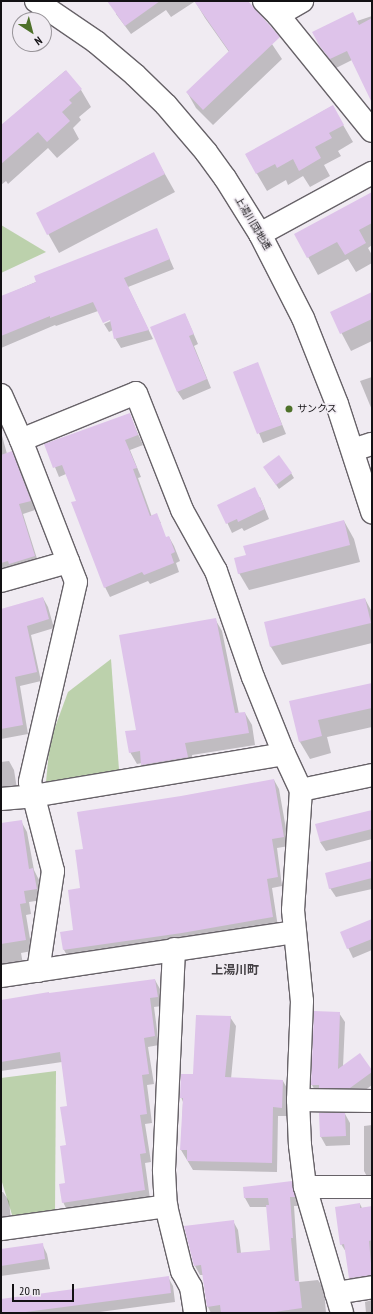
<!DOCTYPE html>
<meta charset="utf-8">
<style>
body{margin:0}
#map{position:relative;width:373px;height:1314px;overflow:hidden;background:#f0ebf2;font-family:"PT Sans Narrow","Noto Sans JP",sans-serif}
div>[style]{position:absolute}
.green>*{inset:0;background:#bcd1ac}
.shadow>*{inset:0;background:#0003}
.building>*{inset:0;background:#dec3ea}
.roads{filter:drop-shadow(1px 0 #676268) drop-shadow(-1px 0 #676268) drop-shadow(0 1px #676268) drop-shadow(0 -1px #676268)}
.minor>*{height:22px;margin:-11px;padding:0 11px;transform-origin:11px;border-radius:11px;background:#fff}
.dots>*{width:11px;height:11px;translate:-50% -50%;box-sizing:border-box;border:2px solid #f0ebf2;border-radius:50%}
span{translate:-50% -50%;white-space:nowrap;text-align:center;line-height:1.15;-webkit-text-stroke:3px #f0ebf2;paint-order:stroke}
.street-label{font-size:10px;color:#131114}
.poi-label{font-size:10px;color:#131114}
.left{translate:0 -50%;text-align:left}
.quarter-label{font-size:12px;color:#444045;font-weight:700}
.frame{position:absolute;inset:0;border:2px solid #131114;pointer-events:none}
.north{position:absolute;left:12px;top:12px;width:40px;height:40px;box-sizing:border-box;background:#f0ebf2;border:1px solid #989499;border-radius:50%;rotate:144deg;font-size:11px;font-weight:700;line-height:16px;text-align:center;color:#131114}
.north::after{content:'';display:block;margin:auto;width:14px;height:18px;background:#4e712a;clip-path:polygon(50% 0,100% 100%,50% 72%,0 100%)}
.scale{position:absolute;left:12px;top:1284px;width:62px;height:18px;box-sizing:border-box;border:2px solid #131114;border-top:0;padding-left:5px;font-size:12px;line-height:14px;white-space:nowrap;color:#131114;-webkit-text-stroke:3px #f0ebf2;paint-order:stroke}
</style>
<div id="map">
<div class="green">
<i style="clip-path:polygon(1px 225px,46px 252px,1px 273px)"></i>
<i style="clip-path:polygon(111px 659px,119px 770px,46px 782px,50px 741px,68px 692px)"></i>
<i style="clip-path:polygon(56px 1071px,55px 1212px,13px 1218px,1px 1179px,1px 1078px)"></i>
</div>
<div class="shadow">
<i style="clip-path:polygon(116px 1px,193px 1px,194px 2px,171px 17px,166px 10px,131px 34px,116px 14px)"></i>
<i style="clip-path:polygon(199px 1px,243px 1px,282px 59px,213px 125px,196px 108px,187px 92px,229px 52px,205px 18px,196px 3px)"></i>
<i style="clip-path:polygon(372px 16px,372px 99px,352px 60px,336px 68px,320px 45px,357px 21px)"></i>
<i style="clip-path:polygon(65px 71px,81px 90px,91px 107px,79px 117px,81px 120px,73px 128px,79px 139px,57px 158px,48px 148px,8px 184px,6px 181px,1px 185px,1px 126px)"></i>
<i style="clip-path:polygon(332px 106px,353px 142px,338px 151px,341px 156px,324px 165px,330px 176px,310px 187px,303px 176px,288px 185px,286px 180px,267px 191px,246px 155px)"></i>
<i style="clip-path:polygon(153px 153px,175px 192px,59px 253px,37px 214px)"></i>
<i style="clip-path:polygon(372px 193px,372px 245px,368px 248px,372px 255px,372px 263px,356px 272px,348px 259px,318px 275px,296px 235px)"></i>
<i style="clip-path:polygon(157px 230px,174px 269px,128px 287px,153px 339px,121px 348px,115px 338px,113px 330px,109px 332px,104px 324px,115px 319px,98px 311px,56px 326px,55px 325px,1px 348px,1px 297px)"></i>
<i style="clip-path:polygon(372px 293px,372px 341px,351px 351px,331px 313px)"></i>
<i style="clip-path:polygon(185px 314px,198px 344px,194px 346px,211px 388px,183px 400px,177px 391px)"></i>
<i style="clip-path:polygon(257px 363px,286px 434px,263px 443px,234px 372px)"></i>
<i style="clip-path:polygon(372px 377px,372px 410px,360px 381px)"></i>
<i style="clip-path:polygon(129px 414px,143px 445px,130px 450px,141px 477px,138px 478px,152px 517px,156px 515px,161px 523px,159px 523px,167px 542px,169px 537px,174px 546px,180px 561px,176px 563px,179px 572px,150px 584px,148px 581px,110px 597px,105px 587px,77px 501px,66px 474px,59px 477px,46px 445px)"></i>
<i style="clip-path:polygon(1px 432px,7px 454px,11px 452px,17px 461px,35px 510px,23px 514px,39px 565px,1px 574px)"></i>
<i style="clip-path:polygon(267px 472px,291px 473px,294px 478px,279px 489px)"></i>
<i style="clip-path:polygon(260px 497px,269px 519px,244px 531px,242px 528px,232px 533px,219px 505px)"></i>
<i style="clip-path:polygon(344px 521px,354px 539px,360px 562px,249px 590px,239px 573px,247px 556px)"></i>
<i style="clip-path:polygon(43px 598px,48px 607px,54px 628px,31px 635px,41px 681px,20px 686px,28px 734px,1px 739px,1px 610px)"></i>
<i style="clip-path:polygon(365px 599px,372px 612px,372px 643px,282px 665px,271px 647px,266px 623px)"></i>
<i style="clip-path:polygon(215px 619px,222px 631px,239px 714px,245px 713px,252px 725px,255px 745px,192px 755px,194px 769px,149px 777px,142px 763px,137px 764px,130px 752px,137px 730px)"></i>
<i style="clip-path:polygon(372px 684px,372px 727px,327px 737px,331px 753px,310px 759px,300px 742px,290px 702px)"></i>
<i style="clip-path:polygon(9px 761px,14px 770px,17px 789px,1px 791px,1px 762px)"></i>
<i style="clip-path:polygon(274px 780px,279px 789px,289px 846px,277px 848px,282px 886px,272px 888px,278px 927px,69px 959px,64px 950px,61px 933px,75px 931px,82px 889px,84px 850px,181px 797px)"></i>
<i style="clip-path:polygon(372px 811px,372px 839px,326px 851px,320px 842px)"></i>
<i style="clip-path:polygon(21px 821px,27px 832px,34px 870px,39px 880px,42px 900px,29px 902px,31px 914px,26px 915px,32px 951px,21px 953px,23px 964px,1px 969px,1px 824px)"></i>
<i style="clip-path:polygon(372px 862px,372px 889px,336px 897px,330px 888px)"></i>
<i style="clip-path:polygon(372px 920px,372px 950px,353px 958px,341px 933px)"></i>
<i style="clip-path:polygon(155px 980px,160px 989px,162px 1006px,154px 1007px,159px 1045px,148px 1047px,154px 1084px,147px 1085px,152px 1123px,145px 1124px,151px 1162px,145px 1163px,150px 1199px,68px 1212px,63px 1202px,66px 1184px,68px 1107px,62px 1062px,1px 1071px,1px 1001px)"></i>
<i style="clip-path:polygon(315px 1012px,339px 1013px,345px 1022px,343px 1067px,372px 1071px,372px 1085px,356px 1097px,317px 1094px,312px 1085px)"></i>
<i style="clip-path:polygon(230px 1017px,236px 1026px,231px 1079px,283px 1081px,288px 1090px,287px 1116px,278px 1116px,277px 1172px,193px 1170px,181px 1150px,183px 1102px,181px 1097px)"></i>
<i style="clip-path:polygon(345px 1114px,350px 1123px,350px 1145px,326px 1146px,321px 1137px)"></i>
<i style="clip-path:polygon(372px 1125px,372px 1182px,370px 1182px,364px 1171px,364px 1126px)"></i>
<i style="clip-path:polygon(291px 1182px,296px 1191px,299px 1206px,294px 1206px,299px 1282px,318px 1280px,324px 1289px,326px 1313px,211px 1313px,208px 1307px,204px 1275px,200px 1275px,195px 1266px,233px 1221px,238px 1230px,241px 1253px,271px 1251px,267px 1207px,250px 1207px,245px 1198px)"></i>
<i style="clip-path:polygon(1px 1188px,2px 1192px,3px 1192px,9px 1201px,11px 1220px,1px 1222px)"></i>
<i style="clip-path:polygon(360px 1204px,362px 1208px,372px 1207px,372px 1285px,355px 1287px,350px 1278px,346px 1252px,341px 1244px)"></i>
<i style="clip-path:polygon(42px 1244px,47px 1254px,50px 1269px,1px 1276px,1px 1250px)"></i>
<i style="clip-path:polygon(168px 1277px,173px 1286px,175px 1302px,92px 1313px,1px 1313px,1px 1300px)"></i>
<i style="clip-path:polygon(372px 1300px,372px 1313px,366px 1313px,365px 1302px)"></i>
</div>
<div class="building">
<i style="clip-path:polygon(107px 1px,160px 1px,125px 26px)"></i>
<i style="clip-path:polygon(194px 1px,248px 1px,280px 37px,203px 110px,186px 92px,229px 51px)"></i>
<i style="clip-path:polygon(353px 12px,359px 25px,372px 18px,372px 103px,347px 51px,330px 59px,319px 45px,312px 32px)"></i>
<i style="clip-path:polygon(66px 70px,82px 89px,69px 100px,72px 103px,62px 112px,70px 121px,47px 142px,38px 132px,1px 164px,1px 125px)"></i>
<i style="clip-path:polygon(333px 105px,344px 125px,329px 133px,332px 138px,315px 147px,321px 158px,299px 171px,293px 159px,277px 168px,275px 164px,256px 174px,245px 154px)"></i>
<i style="clip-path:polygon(154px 152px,165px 174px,47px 235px,36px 213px)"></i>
<i style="clip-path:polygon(372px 192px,372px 223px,359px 230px,366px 243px,345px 255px,337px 242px,307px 258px,294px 234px)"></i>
<i style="clip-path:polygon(157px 228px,170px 259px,124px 278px,149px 330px,114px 339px,110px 320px,103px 323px,93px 302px,50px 318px,50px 316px,1px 336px,1px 296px,36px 282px,34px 276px)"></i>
<i style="clip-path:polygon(372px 292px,372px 319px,340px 334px,330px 312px)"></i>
<i style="clip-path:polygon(185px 313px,194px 334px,189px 336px,207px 379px,177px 392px,150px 327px)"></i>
<i style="clip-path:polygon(258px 362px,282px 425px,257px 434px,233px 372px)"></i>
<i style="clip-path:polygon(130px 413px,138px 435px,125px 440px,137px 468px,133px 469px,150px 516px,157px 513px,166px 537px,169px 536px,175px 552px,171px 554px,174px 563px,144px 575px,142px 572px,104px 588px,71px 502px,76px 501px,62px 465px,53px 468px,44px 444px)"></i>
<i style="clip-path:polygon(12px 451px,31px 501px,19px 504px,35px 556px,9px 564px,8px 561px,1px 563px,1px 455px)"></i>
<i style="clip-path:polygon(279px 455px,292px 473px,276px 485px,263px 467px)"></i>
<i style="clip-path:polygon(255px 487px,265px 509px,238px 522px,237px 519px,226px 524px,217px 505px)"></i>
<i style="clip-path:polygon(344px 520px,350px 545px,238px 574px,234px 558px,246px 555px,243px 546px)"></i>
<i style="clip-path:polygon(43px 597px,49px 619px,27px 626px,37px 672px,15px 677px,23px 725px,1px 729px,1px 609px)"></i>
<i style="clip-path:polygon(365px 598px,371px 623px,270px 647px,264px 622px)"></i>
<i style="clip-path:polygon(216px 618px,235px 713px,245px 712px,249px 733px,185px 743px,188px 757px,141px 765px,140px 751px,129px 753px,125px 731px,136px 730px,119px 635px)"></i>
<i style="clip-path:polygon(372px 683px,372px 708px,318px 720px,322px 736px,299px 742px,289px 701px)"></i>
<i style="clip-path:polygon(274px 779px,284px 837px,272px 839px,278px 877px,267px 879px,273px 917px,182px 933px,63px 950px,60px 932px,73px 930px,68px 890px,80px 888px,75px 850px,83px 849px,77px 812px,181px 796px)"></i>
<i style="clip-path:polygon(372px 810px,372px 829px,320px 842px,315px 824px)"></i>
<i style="clip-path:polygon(22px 820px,29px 869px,33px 868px,37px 889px,24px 891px,26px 903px,20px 904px,26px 940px,1px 944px,1px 823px)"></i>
<i style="clip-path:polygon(372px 861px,372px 878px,329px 889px,325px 873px)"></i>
<i style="clip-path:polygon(372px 919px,372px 939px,347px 949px,340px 932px)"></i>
<i style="clip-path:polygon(155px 979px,158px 997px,150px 998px,155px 1036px,144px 1038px,149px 1074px,142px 1075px,147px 1114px,140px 1115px,146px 1153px,140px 1154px,145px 1190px,62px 1203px,59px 1184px,65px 1183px,60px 1146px,66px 1145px,60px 1107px,67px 1106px,60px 1052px,1px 1062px,1px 1000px,49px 992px,49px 993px)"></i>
<i style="clip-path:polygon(314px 1011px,340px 1012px,338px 1069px,360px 1053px,372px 1070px,372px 1072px,350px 1088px,319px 1088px,319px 1085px,311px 1085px)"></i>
<i style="clip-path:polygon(196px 1015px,231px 1016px,225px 1077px,283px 1080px,282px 1108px,273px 1107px,272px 1163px,187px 1161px,187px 1150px,180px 1150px,183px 1098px,180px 1098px,181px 1074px,193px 1074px)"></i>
<i style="clip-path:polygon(319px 1113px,345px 1113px,346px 1136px,320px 1137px)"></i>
<i style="clip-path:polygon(292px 1181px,295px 1197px,290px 1197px,293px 1238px,291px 1238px,295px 1281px,299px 1281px,302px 1308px,268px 1313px,221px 1313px,220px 1305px,207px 1307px,201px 1265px,194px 1266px,184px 1226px,234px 1220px,237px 1253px,270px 1250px,266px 1205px,269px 1205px,268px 1198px,244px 1198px,243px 1187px)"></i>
<i style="clip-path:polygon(360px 1203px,360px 1208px,372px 1206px,372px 1240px,369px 1241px,372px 1275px,349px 1278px,344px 1244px,340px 1245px,335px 1207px)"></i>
<i style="clip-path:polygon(43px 1243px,45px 1259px,1px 1266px,1px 1249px)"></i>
<i style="clip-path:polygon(169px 1276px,171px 1293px,18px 1313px,1px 1313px,1px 1299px)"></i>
</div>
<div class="roads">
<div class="minor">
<i style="left:36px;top:1px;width:73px;rotate:34.3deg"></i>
<i style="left:96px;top:42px;width:51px;rotate:40.2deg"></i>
<i style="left:135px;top:75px;width:43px;rotate:44.1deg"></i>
<i style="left:166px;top:105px;width:62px;rotate:49.6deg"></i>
<i style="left:206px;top:152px;width:32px;rotate:54deg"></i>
<i style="left:225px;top:178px;width:66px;rotate:58deg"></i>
<i style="left:260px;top:234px;width:94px;rotate:62.9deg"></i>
<i style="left:303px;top:318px;width:92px;rotate:68.4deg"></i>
<i style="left:337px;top:404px;width:114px;rotate:72deg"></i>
<i style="left:264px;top:1px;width:20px;rotate:45deg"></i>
<i style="left:278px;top:15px;width:149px;rotate:51deg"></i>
<i style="left:278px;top:15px;width:28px;rotate:-30deg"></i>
<i style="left:260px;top:234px;width:128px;rotate:-28.6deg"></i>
<i style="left:1px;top:395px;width:49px;rotate:66deg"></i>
<i style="left:21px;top:440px;width:152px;rotate:68.8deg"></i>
<i style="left:76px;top:582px;width:205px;rotate:103deg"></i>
<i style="left:30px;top:782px;width:92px;rotate:75.5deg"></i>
<i style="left:53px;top:871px;width:101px;rotate:98.5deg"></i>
<i style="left:21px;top:440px;width:124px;rotate:-22.2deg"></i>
<i style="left:136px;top:393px;width:126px;rotate:68.5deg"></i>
<i style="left:182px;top:510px;width:70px;rotate:60.9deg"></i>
<i style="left:216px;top:571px;width:112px;rotate:70.8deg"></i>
<i style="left:253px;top:677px;width:83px;rotate:68.1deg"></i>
<i style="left:284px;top:754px;width:40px;rotate:65deg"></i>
<i style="left:301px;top:790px;width:120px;rotate:93.8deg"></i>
<i style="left:293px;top:910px;width:91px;rotate:84.4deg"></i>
<i style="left:302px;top:1001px;width:99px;rotate:92.3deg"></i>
<i style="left:298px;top:1100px;width:45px;rotate:87.5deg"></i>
<i style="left:300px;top:1145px;width:42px;rotate:83.2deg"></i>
<i style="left:305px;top:1187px;width:131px;rotate:73.6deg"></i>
<i style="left:353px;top:450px;width:20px;rotate:-18deg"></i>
<i style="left:1px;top:581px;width:70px;rotate:-15.8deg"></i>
<i style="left:301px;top:790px;width:73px;rotate:-11.9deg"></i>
<i style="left:1px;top:799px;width:32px;rotate:-5deg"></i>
<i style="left:33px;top:796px;width:254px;rotate:-9.5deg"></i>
<i style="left:174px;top:949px;width:222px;rotate:92.6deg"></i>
<i style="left:164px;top:1171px;width:35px;rotate:87deg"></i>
<i style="left:166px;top:1206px;width:67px;rotate:76.2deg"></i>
<i style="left:182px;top:1271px;width:18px;rotate:61deg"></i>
<i style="left:191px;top:1287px;width:26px;rotate:81deg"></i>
<i style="left:1px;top:976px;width:297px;rotate:-8.5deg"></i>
<i style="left:298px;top:1100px;width:74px;rotate:0.8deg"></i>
<i style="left:305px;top:1187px;width:67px"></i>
<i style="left:1px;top:1229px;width:167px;rotate:-7.9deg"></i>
<i style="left:336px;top:1293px;width:36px;rotate:-9deg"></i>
</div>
</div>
<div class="dots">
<i style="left:289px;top:409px;background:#4e712a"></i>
</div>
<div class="street-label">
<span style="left:253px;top:223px;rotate:59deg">上湯川団地通</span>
</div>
<div class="poi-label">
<span class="left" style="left:297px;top:409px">サンクス</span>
</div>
<div class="quarter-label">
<span style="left:235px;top:970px">上湯川町</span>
</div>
<div class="frame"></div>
<div class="north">N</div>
<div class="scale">20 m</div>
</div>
